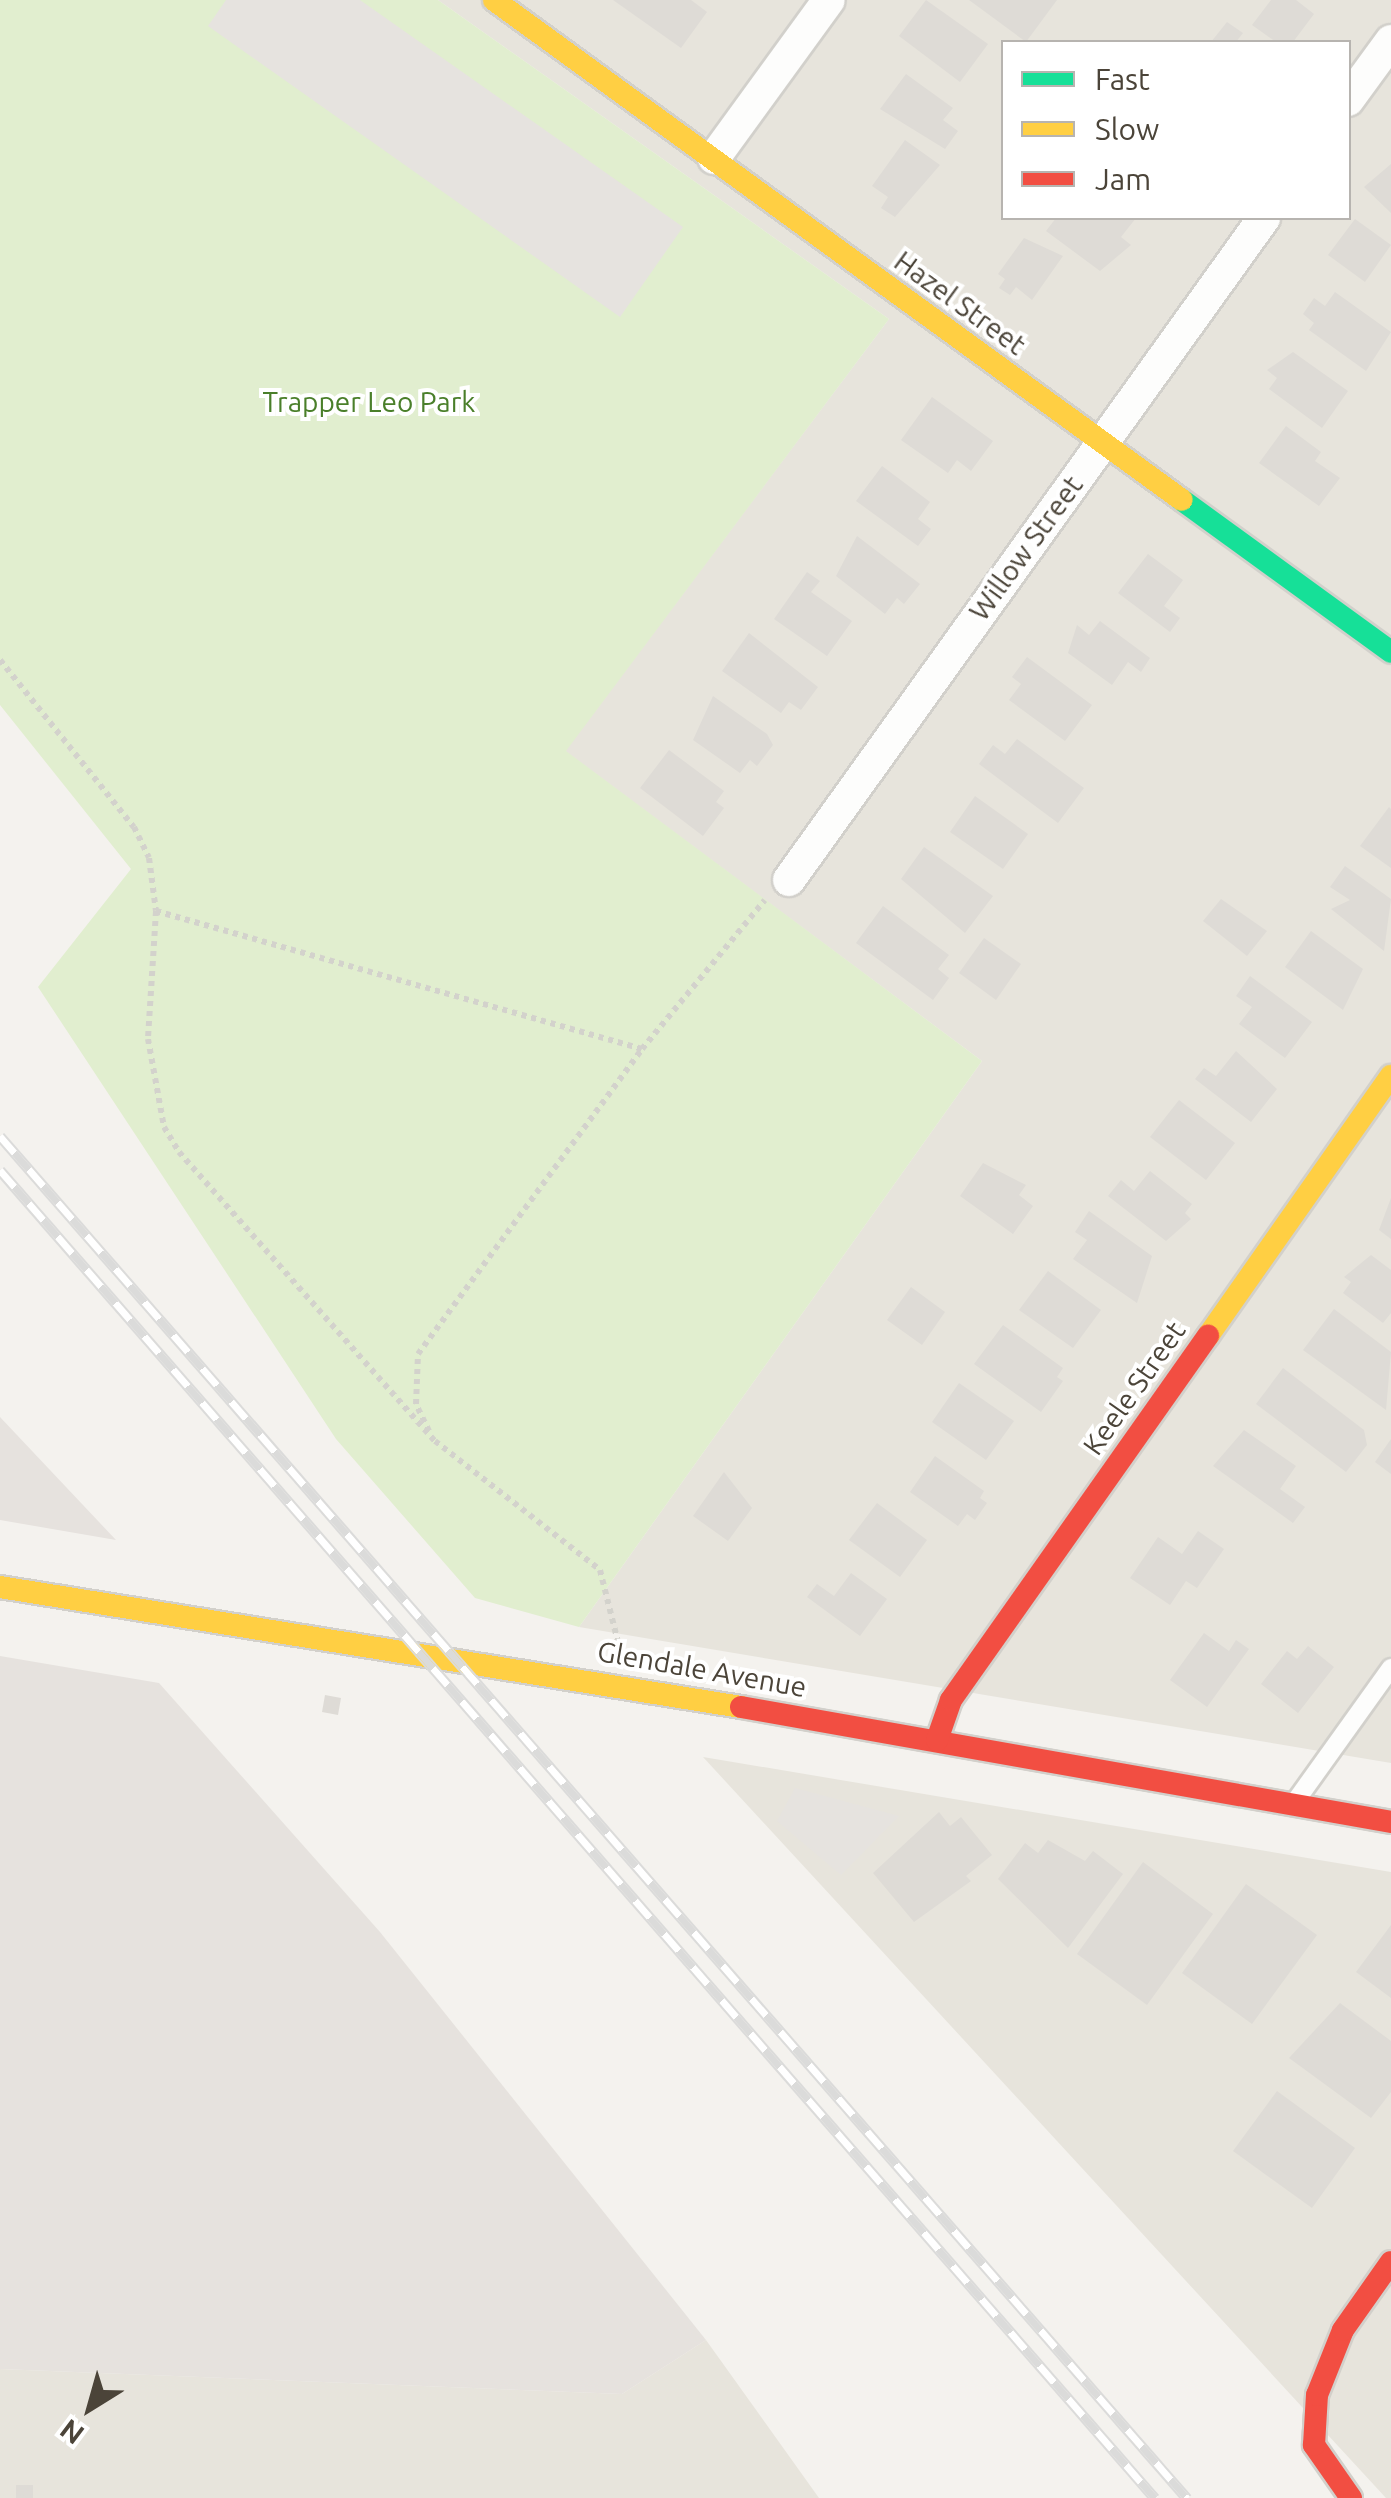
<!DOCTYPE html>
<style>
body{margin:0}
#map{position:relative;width:1391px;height:2498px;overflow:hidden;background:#f4f2ee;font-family:Ubuntu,sans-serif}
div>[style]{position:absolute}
.residential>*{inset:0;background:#e7e4dc}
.industrial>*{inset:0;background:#e6e2de}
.green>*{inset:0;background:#e1eecf}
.parking>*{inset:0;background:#e6e3df}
.building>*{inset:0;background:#dedbd6}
.path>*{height:6px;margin-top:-3px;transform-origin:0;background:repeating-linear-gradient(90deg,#d3d2cc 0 5px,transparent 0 10px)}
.roads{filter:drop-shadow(2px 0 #d2d0cb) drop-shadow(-2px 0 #d2d0cb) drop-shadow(0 2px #d2d0cb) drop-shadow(0 -2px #d2d0cb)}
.lane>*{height:18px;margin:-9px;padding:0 9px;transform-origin:9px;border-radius:9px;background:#fdfdfc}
.street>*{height:32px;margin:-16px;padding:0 16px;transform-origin:16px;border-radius:16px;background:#fdfdfc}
.fast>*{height:22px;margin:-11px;padding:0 11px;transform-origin:11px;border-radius:11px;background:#16e098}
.slow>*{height:22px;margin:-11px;padding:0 11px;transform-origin:11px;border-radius:11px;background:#ffcf43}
.jam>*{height:22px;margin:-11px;padding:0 11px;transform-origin:11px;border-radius:11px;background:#f24e42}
.rail>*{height:11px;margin-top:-5.5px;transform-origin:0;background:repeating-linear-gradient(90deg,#fff 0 22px,#dbdbda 0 44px);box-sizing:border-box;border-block:2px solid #dbdbda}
span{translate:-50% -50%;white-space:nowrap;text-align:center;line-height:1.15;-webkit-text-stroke:8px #fff;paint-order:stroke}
.street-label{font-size:28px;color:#4b4439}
.park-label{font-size:28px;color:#4a7f2a}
.legend{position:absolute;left:1001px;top:40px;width:350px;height:180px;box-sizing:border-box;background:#fff;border:2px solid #b7b4b0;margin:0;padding:12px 18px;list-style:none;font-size:30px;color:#4b4439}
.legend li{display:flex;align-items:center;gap:20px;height:50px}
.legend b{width:50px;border:2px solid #b7b4b0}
.north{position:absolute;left:40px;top:2358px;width:100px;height:100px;-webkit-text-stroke:8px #fff;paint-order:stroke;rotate:217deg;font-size:28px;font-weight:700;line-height:40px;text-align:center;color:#4b4439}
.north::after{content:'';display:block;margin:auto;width:35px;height:45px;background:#4b4439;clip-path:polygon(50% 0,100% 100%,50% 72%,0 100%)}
</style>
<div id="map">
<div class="residential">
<i style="clip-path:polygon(evenodd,438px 0,1391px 0,1391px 1763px,579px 1627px,982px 1061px,565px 751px,889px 319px,438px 0,1004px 42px,1348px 42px,1348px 218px,1004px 218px,1004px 42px)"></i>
<i style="clip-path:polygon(703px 1757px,1391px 1872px,1391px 2498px,1386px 2498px)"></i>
<i style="clip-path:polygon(706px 2340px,819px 2498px,0 2498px,0 2369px,622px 2394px)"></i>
</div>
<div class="industrial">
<i style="clip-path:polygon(0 1417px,116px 1540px,0 1520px)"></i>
<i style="clip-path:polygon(0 1656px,159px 1683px,380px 1932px,706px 2340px,622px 2394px,0 2369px)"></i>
</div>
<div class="green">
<i style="clip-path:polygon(0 0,438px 0,889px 319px,566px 751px,982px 1061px,579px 1627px,475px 1598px,336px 1439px,38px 987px,131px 869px,0 705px)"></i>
</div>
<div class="parking">
<i style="clip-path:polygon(226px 0,360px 0,683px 227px,620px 317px,208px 26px)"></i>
<i style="clip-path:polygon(795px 1788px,899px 1816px,841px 1875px,777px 1821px)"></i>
</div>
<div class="building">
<i style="clip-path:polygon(613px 0,691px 0,707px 12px,681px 48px)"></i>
<i style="clip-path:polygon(926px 0,988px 44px,960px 82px,899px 36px)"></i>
<i style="clip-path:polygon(969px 0,1057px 0,1026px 42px)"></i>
<i style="clip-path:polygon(1271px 0,1296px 0,1314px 14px,1293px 42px,1276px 42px,1252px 25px)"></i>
<i style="clip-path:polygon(1227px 22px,1243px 33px,1236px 42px,1211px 42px)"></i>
<i style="clip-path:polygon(906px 74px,953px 108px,943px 120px,958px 131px,945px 149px,880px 109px)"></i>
<i style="clip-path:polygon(905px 140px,940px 165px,895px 217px,881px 208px,888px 197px,872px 186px)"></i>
<i style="clip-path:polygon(1391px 164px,1391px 213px,1364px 187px)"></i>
<i style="clip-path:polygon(1056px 218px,1136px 218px,1121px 237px,1131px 245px,1100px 271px,1046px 231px)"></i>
<i style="clip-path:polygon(1355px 219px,1391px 245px,1365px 282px,1328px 255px)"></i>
<i style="clip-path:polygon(1024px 238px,1063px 256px,1032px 300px,1016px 287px,1010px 295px,999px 288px,1005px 279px,998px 274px)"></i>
<i style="clip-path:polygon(1335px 292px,1391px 332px,1366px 371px,1309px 330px,1314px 323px,1303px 314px,1314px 298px,1325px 306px)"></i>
<i style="clip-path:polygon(1293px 352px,1348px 391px,1322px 428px,1269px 389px,1277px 378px,1267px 370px)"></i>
<i style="clip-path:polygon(932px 397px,993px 441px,971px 471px,957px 460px,948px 473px,901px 440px)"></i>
<i style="clip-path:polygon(1286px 426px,1321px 452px,1315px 461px,1340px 478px,1319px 506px,1259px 463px)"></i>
<i style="clip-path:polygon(882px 466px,930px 502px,918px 519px,931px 529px,918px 546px,856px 501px)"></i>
<i style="clip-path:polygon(857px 536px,920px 584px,904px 604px,897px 598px,885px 614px,836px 576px)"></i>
<i style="clip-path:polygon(1148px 554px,1183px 580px,1164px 606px,1180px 618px,1170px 632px,1118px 593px)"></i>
<i style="clip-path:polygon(807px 572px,820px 581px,811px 592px,852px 621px,827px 656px,774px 619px)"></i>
<i style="clip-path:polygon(1100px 621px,1150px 658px,1141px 672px,1128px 662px,1112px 685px,1068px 653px,1077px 625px,1089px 635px)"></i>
<i style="clip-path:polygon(749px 633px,818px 687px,801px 710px,789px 702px,781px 713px,722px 671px)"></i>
<i style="clip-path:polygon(1027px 657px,1092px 705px,1065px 741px,1009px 700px,1021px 684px,1012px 677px)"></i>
<i style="clip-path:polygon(713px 696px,767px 734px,773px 745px,757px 766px,750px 760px,740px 773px,693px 740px)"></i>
<i style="clip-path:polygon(1017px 739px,1084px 788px,1058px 823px,979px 764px,993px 745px,1005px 754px)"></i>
<i style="clip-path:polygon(669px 750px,724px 791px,716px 802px,724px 808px,703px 836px,640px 788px)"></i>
<i style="clip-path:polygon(975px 796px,1028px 834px,1003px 869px,950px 832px)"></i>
<i style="clip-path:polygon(1389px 807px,1391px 809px,1391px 868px,1360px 846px)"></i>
<i style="clip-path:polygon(924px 847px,993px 896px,965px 933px,901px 879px)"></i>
<i style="clip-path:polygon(1345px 866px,1391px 899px,1384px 951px,1331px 909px,1350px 900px,1330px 887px)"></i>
<i style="clip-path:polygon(1221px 899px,1267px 931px,1247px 956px,1203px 921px)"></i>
<i style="clip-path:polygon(883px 906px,949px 955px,938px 969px,949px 978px,933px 1000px,856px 943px)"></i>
<i style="clip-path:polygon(1311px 931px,1363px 969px,1343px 1010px,1285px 967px)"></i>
<i style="clip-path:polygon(984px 938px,1021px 964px,996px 1000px,959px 973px)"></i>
<i style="clip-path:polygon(1250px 976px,1312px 1022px,1285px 1058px,1239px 1024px,1252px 1007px,1236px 996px)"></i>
<i style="clip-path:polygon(1236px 1051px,1277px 1089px,1251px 1122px,1195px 1079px,1204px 1068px,1216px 1076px)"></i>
<i style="clip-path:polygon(1179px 1100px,1235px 1143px,1206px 1180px,1150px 1137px)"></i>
<i style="clip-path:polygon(983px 1163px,1026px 1185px,1019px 1195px,1033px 1206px,1013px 1234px,960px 1196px)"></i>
<i style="clip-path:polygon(1150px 1171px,1192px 1204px,1185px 1213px,1191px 1219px,1166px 1241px,1108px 1196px,1121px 1180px,1134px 1191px)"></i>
<i style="clip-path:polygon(1391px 1198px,1391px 1239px,1379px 1230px)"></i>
<i style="clip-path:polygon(1089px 1211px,1152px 1256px,1137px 1303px,1073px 1259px,1087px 1240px,1075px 1232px)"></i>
<i style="clip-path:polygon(1371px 1255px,1391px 1270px,1391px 1313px,1383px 1323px,1343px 1293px,1351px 1282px,1344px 1277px)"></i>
<i style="clip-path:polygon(1048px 1271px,1101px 1310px,1073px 1348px,1019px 1310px)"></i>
<i style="clip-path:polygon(911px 1287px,945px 1312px,922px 1345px,887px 1320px)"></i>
<i style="clip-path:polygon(1334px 1309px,1391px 1352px,1386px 1410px,1303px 1350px)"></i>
<i style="clip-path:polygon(1003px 1325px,1063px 1368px,1057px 1377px,1063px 1381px,1041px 1412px,974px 1364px)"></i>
<i style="clip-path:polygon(1283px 1368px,1364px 1430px,1367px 1445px,1346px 1472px,1256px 1404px)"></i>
<i style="clip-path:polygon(959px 1383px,1014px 1421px,986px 1460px,932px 1422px)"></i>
<i style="clip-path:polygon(1244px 1430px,1296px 1466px,1280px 1489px,1305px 1507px,1293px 1523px,1213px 1466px)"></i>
<i style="clip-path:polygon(1391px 1439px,1391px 1474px,1375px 1462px)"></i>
<i style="clip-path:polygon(935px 1456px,984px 1491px,980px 1498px,987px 1503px,975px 1520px,967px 1514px,958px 1526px,910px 1492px)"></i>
<i style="clip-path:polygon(724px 1472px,752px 1508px,728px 1541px,693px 1516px)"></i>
<i style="clip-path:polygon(877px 1503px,927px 1540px,900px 1577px,849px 1540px)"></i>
<i style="clip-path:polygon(1198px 1531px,1224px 1549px,1197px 1588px,1186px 1581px,1170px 1605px,1130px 1578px,1158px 1537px,1182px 1554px)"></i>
<i style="clip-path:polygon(851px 1573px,887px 1599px,860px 1636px,807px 1597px,817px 1584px,834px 1596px)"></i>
<i style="clip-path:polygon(1204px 1633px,1229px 1651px,1236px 1640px,1249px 1649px,1207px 1707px,1170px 1680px)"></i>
<i style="clip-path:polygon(1308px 1646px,1334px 1667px,1298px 1713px,1261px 1684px,1287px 1651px,1297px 1659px)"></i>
<i style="clip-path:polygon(325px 1695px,341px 1698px,338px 1715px,322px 1712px)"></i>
<i style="clip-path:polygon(939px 1812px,950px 1826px,961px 1817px,992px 1855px,966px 1876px,971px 1881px,914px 1922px,873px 1873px)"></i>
<i style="clip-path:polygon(1048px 1840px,1085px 1861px,1093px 1851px,1123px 1874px,1068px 1948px,998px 1879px,1025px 1843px,1038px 1853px)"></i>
<i style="clip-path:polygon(1143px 1862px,1213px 1914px,1147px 2005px,1077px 1954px)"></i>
<i style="clip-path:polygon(1246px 1884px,1317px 1935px,1252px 2024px,1182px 1973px)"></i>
<i style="clip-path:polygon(1391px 1925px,1391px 1998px,1356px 1972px)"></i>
<i style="clip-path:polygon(1340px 2003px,1391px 2041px,1391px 2092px,1371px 2118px,1289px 2058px)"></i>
<i style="clip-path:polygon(1277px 2091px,1355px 2148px,1312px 2208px,1233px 2151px)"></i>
<i style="clip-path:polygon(16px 2485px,33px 2485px,33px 2498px,16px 2498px)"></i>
</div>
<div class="path">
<i style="left:0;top:660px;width:214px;rotate:51.3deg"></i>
<i style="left:134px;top:827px;width:34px;rotate:64deg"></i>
<i style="left:149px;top:858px;width:53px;rotate:82.5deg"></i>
<i style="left:156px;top:911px;width:128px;rotate:93.6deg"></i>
<i style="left:148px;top:1039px;width:89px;rotate:79.7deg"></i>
<i style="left:164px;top:1127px;width:29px;rotate:59deg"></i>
<i style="left:179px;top:1152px;width:386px;rotate:48.5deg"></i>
<i style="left:435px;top:1441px;width:209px;rotate:38deg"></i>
<i style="left:600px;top:1570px;width:74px;rotate:76deg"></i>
<i style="left:156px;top:911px;width:505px;rotate:15.85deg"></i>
<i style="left:429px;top:1431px;width:30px;rotate:-116deg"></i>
<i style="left:416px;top:1404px;width:50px;rotate:-87.7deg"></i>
<i style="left:418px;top:1354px;width:378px;rotate:-53.7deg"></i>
<i style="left:642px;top:1049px;width:193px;rotate:-50.5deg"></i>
</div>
<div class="roads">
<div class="lane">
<i style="left:1295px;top:1802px;width:165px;rotate:-54.4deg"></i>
</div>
<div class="street">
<i style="left:1348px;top:100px;width:73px;rotate:-53.9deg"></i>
<i style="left:714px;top:158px;width:195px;rotate:-54deg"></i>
<i style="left:789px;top:880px;width:815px;rotate:-54.34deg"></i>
</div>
<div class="fast">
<i style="left:1182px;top:500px;width:258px;rotate:36deg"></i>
</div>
<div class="slow">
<i style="left:494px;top:0;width:850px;rotate:36.01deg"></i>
<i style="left:1208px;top:1336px;width:318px;rotate:-54.9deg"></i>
<i style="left:0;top:1587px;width:751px;rotate:9.2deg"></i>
</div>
<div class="jam">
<i style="left:741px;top:1707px;width:660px;rotate:10.03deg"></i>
<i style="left:937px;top:1740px;width:42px;rotate:-70.7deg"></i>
<i style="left:951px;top:1700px;width:446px;rotate:-54.8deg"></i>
<i style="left:1351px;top:2498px;width:65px;rotate:-124.9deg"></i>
<i style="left:1314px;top:2445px;width:50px;rotate:-86.6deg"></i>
<i style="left:1317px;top:2395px;width:70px;rotate:-68.2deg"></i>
<i style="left:1343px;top:2330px;width:83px;rotate:-54.8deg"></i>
</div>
</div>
<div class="rail">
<i style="left:0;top:1136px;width:1807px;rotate:48.93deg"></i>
<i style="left:0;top:1170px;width:1760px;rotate:48.99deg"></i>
</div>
<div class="street-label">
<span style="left:960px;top:303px;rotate:36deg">Hazel Street</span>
<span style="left:1026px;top:548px;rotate:-54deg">Willow Street</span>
<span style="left:1134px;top:1388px;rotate:-55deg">Keele Street</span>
<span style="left:702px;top:1669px;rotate:10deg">Glendale Avenue</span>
</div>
<div class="park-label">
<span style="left:369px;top:402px">Trapper Leo Park</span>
</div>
<ul class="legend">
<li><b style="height:12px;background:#16e098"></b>Fast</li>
<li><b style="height:12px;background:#ffcf43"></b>Slow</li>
<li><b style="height:12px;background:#f24e42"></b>Jam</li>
</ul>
<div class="north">N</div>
</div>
